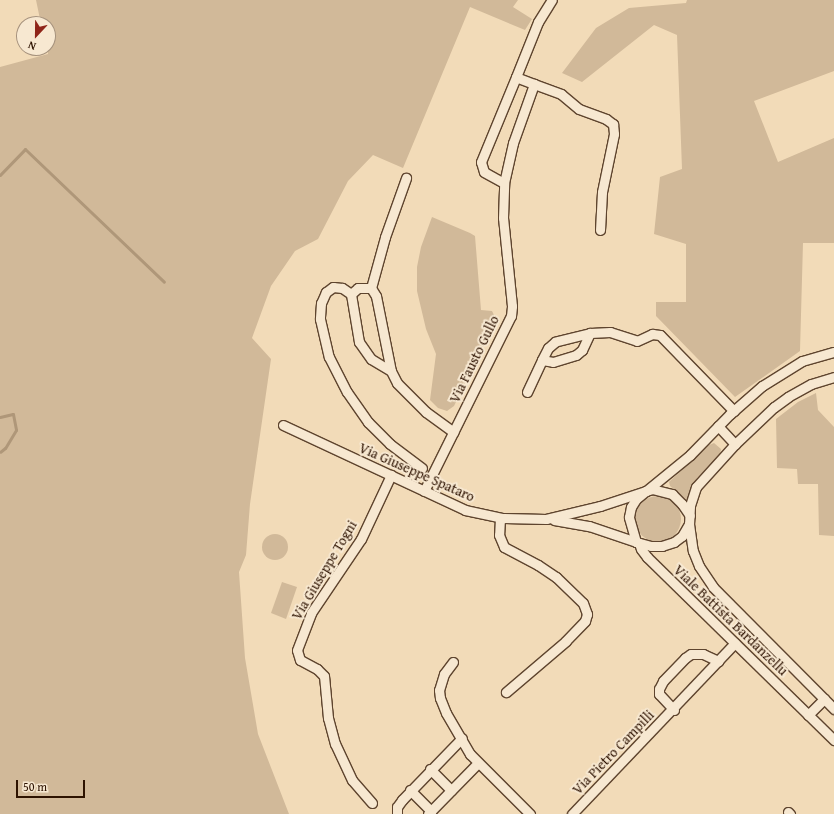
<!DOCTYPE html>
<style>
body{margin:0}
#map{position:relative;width:834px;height:814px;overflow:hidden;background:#f2dbb8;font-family:"Gentium Book Plus",serif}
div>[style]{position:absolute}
.green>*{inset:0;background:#d1b999}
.round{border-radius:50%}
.stream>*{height:3px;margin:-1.5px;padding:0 1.5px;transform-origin:1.5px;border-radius:1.5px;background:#af9779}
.roads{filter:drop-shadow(1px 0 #5e442e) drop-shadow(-1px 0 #5e442e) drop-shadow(0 1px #5e442e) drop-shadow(0 -1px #5e442e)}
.street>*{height:9px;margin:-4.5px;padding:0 4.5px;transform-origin:4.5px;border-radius:4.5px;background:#f7e8d1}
span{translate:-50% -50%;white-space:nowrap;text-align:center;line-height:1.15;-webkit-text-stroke:4px #f7e8d1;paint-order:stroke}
.street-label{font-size:14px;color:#2d1200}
.north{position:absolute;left:16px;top:16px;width:40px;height:40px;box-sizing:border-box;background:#f7e8d1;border:1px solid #a6927d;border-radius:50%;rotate:202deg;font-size:11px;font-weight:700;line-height:16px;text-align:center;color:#2d1200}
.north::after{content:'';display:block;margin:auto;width:14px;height:18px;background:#8f2418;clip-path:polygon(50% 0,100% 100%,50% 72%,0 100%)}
.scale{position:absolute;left:16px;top:780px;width:69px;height:18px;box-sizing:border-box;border:2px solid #2d1200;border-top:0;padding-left:5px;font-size:12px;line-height:14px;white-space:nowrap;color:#2d1200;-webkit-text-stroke:3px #f7e8d1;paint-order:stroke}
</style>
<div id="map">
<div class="green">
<i style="clip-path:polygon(36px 0,518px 0,513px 7px,532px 19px,525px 30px,470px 7px,403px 168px,373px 155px,348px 181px,318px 239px,295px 251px,271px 286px,252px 338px,271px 359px,250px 504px,246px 555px,239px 572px,245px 658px,258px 734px,289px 814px,0 814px,0 67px,48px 54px,48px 24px,41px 24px)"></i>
<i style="clip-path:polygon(687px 0,834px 0,834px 71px,754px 101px,778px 162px,834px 138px,834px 243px,803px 243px,800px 351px,735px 397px,656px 316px,656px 302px,686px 302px,686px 244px,654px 234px,660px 177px,682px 169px,677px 35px,654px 25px,582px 82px,562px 73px,596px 28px,629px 8px,686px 3px)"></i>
<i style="clip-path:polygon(432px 217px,470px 233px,475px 236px,481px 310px,492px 311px,496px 319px,454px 406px,447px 411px,438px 408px,430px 400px,436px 354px,426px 329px,417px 291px,417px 267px,421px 247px)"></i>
<i style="clip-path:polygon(816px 393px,818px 410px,834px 427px,834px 536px,819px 535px,818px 484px,798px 484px,797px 469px,777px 468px,776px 419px,798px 402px)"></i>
<i style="clip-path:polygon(714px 443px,721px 449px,720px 455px,697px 478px,687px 500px,670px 486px,669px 482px,709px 445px)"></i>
<i class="round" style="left:635px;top:496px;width:46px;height:46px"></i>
<i class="round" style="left:262px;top:534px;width:26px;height:26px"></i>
<i style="clip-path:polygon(282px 582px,297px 587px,286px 619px,271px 613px)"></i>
</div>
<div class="stream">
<i style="left:0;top:175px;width:36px;rotate:-46deg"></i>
<i style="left:25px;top:149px;width:192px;rotate:43.7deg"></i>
<i style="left:0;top:417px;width:13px;rotate:-13deg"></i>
<i style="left:13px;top:414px;width:16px;rotate:79deg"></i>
<i style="left:16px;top:430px;width:21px;rotate:121deg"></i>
<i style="left:5px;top:448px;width:6px;rotate:141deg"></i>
</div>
<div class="roads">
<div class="street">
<i style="left:516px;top:77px;width:59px;rotate:-68.2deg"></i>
<i style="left:538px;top:22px;width:26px;rotate:-58deg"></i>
<i style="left:534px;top:84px;width:29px;rotate:20deg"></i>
<i style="left:561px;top:94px;width:23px;rotate:40deg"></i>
<i style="left:579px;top:109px;width:29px;rotate:20deg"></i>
<i style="left:606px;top:119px;width:9px;rotate:36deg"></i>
<i style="left:613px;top:124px;width:10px;rotate:84deg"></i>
<i style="left:614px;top:134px;width:59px;rotate:101.7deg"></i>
<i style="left:602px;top:192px;width:38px;rotate:93deg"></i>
<i style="left:371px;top:288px;width:53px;rotate:-74.6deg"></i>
<i style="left:385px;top:237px;width:63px;rotate:-70.4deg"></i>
<i style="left:351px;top:294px;width:11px;rotate:-146deg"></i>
<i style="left:342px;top:288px;width:9px;rotate:-174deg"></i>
<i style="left:333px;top:287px;width:9px;rotate:144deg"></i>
<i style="left:326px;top:292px;width:12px;rotate:114deg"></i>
<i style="left:321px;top:303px;width:16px;rotate:94deg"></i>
<i style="left:320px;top:319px;width:39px;rotate:77deg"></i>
<i style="left:329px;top:357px;width:39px;rotate:63deg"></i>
<i style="left:347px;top:392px;width:37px;rotate:55deg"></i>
<i style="left:368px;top:422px;width:31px;rotate:45deg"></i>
<i style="left:390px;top:444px;width:40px;rotate:37deg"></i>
<i style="left:590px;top:333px;width:36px;rotate:166deg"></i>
<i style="left:555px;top:342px;width:9px;rotate:139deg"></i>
<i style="left:548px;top:348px;width:13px;rotate:117deg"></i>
<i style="left:542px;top:360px;width:11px;rotate:10deg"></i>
<i style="left:553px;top:362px;width:24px;rotate:-17deg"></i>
<i style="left:576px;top:355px;width:8px;rotate:-40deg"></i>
<i style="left:582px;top:350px;width:19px;rotate:-65deg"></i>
<i style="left:590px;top:333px;width:20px;rotate:-3deg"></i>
<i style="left:610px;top:332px;width:28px;rotate:18deg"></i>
<i style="left:637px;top:341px;width:17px;rotate:-25deg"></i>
<i style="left:652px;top:334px;width:8px;rotate:7deg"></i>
<i style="left:660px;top:335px;width:106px;rotate:45.8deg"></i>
<i style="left:391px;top:371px;width:23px;rotate:-149deg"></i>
<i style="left:371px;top:359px;width:21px;rotate:-125deg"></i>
<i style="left:359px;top:342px;width:49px;rotate:-99.5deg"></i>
<i style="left:351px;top:294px;width:9px;rotate:-41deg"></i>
<i style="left:358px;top:288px;width:13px"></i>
<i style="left:371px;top:288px;width:9px;rotate:58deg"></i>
<i style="left:376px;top:296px;width:76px;rotate:78.7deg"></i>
<i style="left:391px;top:371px;width:13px;rotate:63deg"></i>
<i style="left:397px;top:383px;width:41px;rotate:45deg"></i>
<i style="left:426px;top:412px;width:34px;rotate:36deg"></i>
<i style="left:834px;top:377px;width:24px;rotate:163deg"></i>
<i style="left:811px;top:384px;width:26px;rotate:151deg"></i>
<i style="left:788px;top:397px;width:17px;rotate:144deg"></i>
<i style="left:774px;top:407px;width:54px;rotate:136.5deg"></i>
<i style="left:735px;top:444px;width:58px;rotate:132.2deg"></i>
<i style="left:696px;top:487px;width:20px;rotate:108deg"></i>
<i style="left:690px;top:506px;width:18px;rotate:93deg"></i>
<i style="left:689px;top:524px;width:27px;rotate:82deg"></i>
<i style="left:693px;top:551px;width:16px;rotate:68deg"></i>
<i style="left:699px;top:566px;width:25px;rotate:56deg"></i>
<i style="left:713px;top:587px;width:172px;rotate:45.2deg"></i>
<i style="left:527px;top:392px;width:35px;rotate:-65deg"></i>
<i style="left:283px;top:425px;width:201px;rotate:25deg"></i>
<i style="left:465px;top:510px;width:40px;rotate:12deg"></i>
<i style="left:504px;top:518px;width:42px;rotate:1.4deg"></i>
<i style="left:546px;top:519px;width:56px;rotate:-13.5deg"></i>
<i style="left:600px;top:506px;width:48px;rotate:-18.1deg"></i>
<i style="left:646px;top:491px;width:57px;rotate:-39.3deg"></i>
<i style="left:690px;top:455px;width:57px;rotate:-45.7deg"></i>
<i style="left:730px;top:414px;width:43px;rotate:-41.2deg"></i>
<i style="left:762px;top:386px;width:47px;rotate:-32deg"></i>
<i style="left:802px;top:361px;width:33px;rotate:-16deg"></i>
<i style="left:718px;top:426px;width:25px;rotate:47deg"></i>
<i style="left:424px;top:491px;width:195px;rotate:-63.6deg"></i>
<i style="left:511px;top:316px;width:10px;rotate:-84deg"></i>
<i style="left:512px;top:306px;width:88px;rotate:-95.8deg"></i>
<i style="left:503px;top:218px;width:35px;rotate:-88deg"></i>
<i style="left:504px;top:183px;width:41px;rotate:-77.3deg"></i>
<i style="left:513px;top:143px;width:63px;rotate:-70.4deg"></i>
<i style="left:534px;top:84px;width:19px;rotate:-159deg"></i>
<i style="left:516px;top:77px;width:92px;rotate:112.4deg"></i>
<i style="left:481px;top:162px;width:10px;rotate:73deg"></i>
<i style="left:484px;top:172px;width:23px;rotate:29deg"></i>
<i style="left:500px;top:518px;width:17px;rotate:93deg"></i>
<i style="left:499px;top:535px;width:13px;rotate:67deg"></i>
<i style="left:504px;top:547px;width:38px;rotate:28deg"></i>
<i style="left:538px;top:565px;width:22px;rotate:34deg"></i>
<i style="left:556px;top:577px;width:37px;rotate:44deg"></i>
<i style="left:583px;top:603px;width:12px;rotate:70deg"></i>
<i style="left:587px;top:614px;width:7px;rotate:106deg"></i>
<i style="left:585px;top:621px;width:28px;rotate:134deg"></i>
<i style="left:566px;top:641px;width:79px;rotate:139.6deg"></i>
<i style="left:554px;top:520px;width:36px;rotate:10deg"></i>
<i style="left:589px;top:526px;width:50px;rotate:18.8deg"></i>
<i style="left:689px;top:524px;width:14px;rotate:120deg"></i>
<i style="left:682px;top:536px;width:10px;rotate:143deg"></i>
<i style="left:674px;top:542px;width:13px;rotate:162deg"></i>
<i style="left:662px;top:546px;width:11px;rotate:180deg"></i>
<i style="left:651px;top:546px;width:16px;rotate:-165deg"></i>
<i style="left:636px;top:542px;width:26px;rotate:-106deg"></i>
<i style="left:629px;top:517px;width:10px;rotate:-79deg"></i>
<i style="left:631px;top:507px;width:9px;rotate:-58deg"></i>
<i style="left:636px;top:499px;width:13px;rotate:-39deg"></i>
<i style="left:646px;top:491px;width:6px;rotate:-18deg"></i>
<i style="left:652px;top:489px;width:21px;rotate:14deg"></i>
<i style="left:672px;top:494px;width:14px;rotate:45deg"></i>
<i style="left:682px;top:504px;width:14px;rotate:56deg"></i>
<i style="left:639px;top:543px;width:6px;rotate:72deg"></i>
<i style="left:641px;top:549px;width:10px;rotate:53deg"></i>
<i style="left:647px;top:557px;width:262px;rotate:44.4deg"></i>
<i style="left:453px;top:662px;width:15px;rotate:127deg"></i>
<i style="left:444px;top:674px;width:17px;rotate:107deg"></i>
<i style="left:439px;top:690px;width:8px;rotate:83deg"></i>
<i style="left:440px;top:698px;width:16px;rotate:68deg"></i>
<i style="left:446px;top:713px;width:48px;rotate:59.7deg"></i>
<i style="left:470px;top:754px;width:85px;rotate:45deg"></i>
<i style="left:674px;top:710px;width:22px;rotate:-133deg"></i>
<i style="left:659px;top:694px;width:5px;rotate:-90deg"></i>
<i style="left:659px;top:689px;width:9px;rotate:-63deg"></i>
<i style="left:663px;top:681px;width:32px;rotate:-46deg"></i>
<i style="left:685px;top:658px;width:7px;rotate:-34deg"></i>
<i style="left:691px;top:654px;width:12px"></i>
<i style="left:703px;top:654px;width:17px;rotate:25deg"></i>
<i style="left:808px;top:715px;width:23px;rotate:-45deg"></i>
<i style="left:430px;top:769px;width:30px;rotate:45deg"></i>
<i style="left:410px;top:790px;width:30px;rotate:45deg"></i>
<i style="left:372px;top:803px;width:30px;rotate:-131deg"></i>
<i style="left:352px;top:780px;width:40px;rotate:-115deg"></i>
<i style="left:335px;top:744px;width:27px;rotate:-105deg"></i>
<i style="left:328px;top:718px;width:42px;rotate:-95.4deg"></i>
<i style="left:324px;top:676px;width:10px;rotate:-135deg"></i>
<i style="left:317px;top:669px;width:19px;rotate:-152deg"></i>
<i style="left:300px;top:660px;width:10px;rotate:-107deg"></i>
<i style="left:297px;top:650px;width:40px;rotate:-69deg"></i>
<i style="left:311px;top:613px;width:89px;rotate:-56deg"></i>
<i style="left:361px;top:539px;width:71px;rotate:-64.9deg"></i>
<i style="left:788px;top:812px;width:3px;rotate:45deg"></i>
<i style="left:397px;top:814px;width:7px;rotate:-90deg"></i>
<i style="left:397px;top:807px;width:9px;rotate:-54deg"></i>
<i style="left:402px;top:800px;width:86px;rotate:-45.9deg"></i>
<i style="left:428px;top:814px;width:71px;rotate:-45.6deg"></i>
<i style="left:572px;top:814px;width:236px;rotate:-46.4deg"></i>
</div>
</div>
<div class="street-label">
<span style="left:474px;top:359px;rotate:-64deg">Via Fausto Gullo</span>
<span style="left:417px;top:472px;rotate:24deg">Via Giuseppe Spataro</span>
<span style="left:324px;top:570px;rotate:-59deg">Via Giuseppe Togni</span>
<span style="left:731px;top:620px;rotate:44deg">Viale Battista Bardanzellu</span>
<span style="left:613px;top:752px;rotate:-46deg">Via Pietro Campilli</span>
</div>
<div class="north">N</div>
<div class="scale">50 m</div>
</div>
